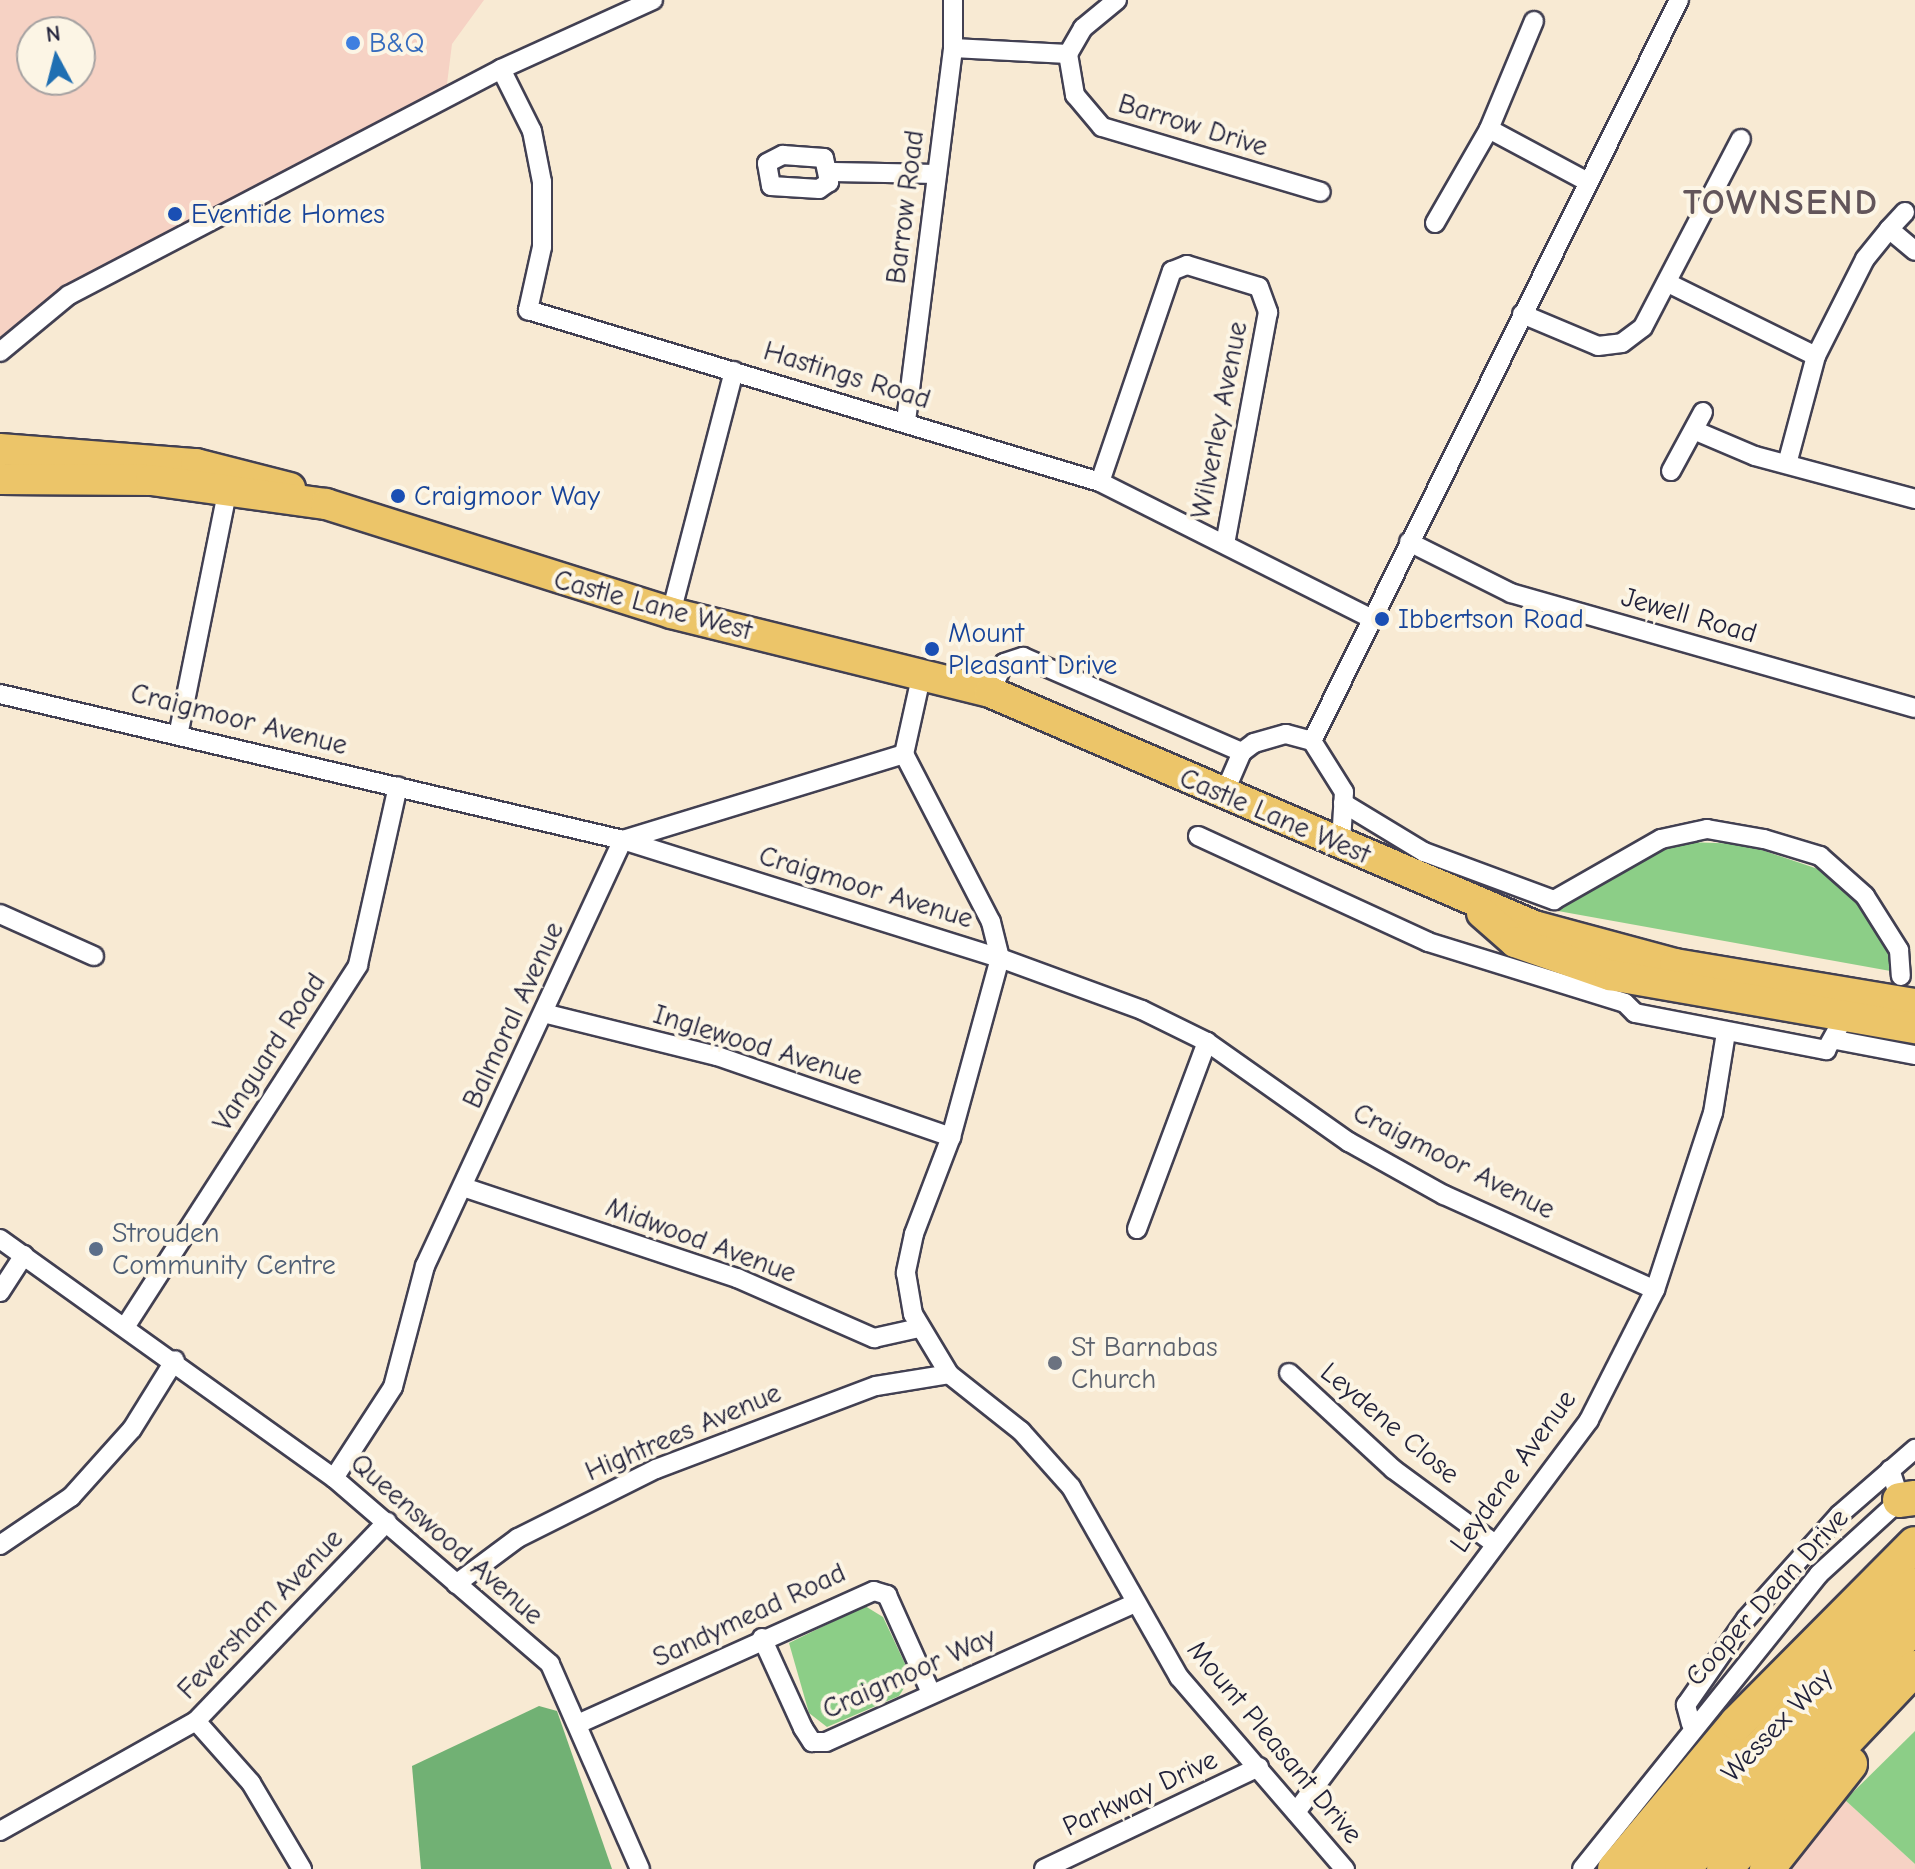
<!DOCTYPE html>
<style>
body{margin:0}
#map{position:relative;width:1915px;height:1869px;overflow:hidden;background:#f8ead3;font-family:"Comic Neue",sans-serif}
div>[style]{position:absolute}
.built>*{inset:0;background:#f6d2c4}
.green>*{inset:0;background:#8cce87}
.forest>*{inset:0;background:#71b174}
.roads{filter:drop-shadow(2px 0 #424052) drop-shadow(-2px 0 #424052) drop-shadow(0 2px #424052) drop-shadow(0 -2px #424052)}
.street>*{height:18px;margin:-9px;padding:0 9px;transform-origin:9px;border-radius:9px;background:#fff}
.primary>*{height:30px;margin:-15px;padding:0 15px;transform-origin:15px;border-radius:15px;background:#ecc569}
.highway>*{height:34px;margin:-17px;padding:0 17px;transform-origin:17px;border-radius:17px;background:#ecc569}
.dots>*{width:22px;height:22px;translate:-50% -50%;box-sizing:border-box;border:4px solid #fcf5e5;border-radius:50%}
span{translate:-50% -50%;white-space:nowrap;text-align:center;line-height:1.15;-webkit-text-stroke:8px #fcf5e5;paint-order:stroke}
.shop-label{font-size:28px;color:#366cbe}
.left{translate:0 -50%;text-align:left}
.street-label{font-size:28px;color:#22223b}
.transit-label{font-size:28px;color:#164399}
.service-label{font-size:28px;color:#4e5e75}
.worship-label{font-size:28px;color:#5b616d}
.district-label{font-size:36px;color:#62555a;font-weight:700;letter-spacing:2px}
.north{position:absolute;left:16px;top:16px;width:80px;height:80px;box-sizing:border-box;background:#fcf5e5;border:2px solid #a5a1a1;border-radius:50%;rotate:353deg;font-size:22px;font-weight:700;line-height:32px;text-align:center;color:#22223b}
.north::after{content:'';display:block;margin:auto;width:28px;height:36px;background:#1f6fb2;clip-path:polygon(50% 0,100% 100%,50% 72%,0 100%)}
</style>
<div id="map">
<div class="built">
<i style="clip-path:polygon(evenodd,0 0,484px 0,452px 44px,445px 100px,70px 295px,0 352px,0 0,32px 32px,80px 32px,80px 80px,32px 80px,32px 32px)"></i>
<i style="clip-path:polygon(1845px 1800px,1915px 1864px,1915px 1869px,1775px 1869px)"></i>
</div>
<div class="green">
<i style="clip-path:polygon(1687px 842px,1744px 844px,1827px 872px,1882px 931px,1896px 972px,1558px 911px,1639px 859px)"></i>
<i style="clip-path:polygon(865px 1606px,883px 1617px,908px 1670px,906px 1685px,899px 1696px,827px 1727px,809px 1713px,789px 1643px)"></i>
<i style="clip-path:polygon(1915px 1731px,1915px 1864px,1845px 1800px)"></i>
</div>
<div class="forest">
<i style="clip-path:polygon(539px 1706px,557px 1711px,612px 1869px,421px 1869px,412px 1766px)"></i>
</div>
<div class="roads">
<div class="street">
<i style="left:953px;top:48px;width:115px;rotate:3deg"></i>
<i style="left:1068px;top:54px;width:42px;rotate:80.3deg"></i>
<i style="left:1075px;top:95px;width:42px;rotate:49.8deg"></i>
<i style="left:1102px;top:127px;width:228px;rotate:16.5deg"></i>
<i style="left:1068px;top:54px;width:30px;rotate:-60deg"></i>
<i style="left:1083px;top:28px;width:44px;rotate:-39.5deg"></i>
<i style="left:501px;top:69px;width:69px;rotate:63.4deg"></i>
<i style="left:532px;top:131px;width:52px;rotate:78.9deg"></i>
<i style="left:542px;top:182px;width:65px;rotate:90deg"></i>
<i style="left:542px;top:247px;width:65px;rotate:102.5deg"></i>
<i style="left:528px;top:310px;width:597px;rotate:16.74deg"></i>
<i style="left:1100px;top:482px;width:302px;rotate:26.7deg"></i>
<i style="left:1489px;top:129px;width:112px;rotate:28.2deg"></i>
<i style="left:783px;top:155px;width:41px;rotate:4.2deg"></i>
<i style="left:824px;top:158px;width:25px;rotate:78deg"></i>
<i style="left:829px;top:182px;width:12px;rotate:145deg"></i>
<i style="left:819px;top:189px;width:48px;rotate:-176.4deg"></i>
<i style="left:771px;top:186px;width:23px;rotate:-100deg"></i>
<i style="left:767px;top:163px;width:18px;rotate:-27deg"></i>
<i style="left:833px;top:172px;width:104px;rotate:1.1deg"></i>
<i style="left:1905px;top:212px;width:23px;rotate:133deg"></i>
<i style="left:1889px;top:229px;width:34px;rotate:40deg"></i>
<i style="left:1435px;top:223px;width:108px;rotate:-60.1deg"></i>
<i style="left:1489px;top:129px;width:117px;rotate:-67.4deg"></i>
<i style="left:1668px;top:283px;width:165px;rotate:26.3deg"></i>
<i style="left:1522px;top:314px;width:82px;rotate:22.8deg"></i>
<i style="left:1598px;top:346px;width:24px;rotate:-7deg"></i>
<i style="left:1622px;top:343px;width:26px;rotate:-37deg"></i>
<i style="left:1643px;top:327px;width:212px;rotate:-62.5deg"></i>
<i style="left:0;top:352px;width:89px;rotate:-39.6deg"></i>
<i style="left:69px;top:295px;width:488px;rotate:-27.6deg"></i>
<i style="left:501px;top:69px;width:167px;rotate:-24.4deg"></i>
<i style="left:906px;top:421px;width:376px;rotate:-82.8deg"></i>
<i style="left:953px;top:48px;width:48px;rotate:-90deg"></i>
<i style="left:1696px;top:431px;width:64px;rotate:23deg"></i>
<i style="left:1755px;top:456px;width:166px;rotate:15deg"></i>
<i style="left:1787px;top:464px;width:112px;rotate:-75deg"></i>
<i style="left:1816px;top:356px;width:109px;rotate:-63.2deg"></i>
<i style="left:1865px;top:259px;width:38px;rotate:-51deg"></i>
<i style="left:1671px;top:471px;width:67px;rotate:-61.5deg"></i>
<i style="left:1100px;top:482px;width:223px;rotate:-71.2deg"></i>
<i style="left:1172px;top:271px;width:16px;rotate:-22deg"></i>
<i style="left:1187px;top:265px;width:75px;rotate:17deg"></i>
<i style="left:1259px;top:287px;width:27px;rotate:70deg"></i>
<i style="left:1268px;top:312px;width:235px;rotate:100.5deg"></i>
<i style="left:1409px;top:542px;width:114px;rotate:26.6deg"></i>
<i style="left:1511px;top:593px;width:420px;rotate:15.9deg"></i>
<i style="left:671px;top:613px;width:250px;rotate:-75.4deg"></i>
<i style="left:922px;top:673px;width:83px;rotate:102.5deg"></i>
<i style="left:904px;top:754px;width:189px;rotate:62.6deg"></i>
<i style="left:991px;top:922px;width:37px;rotate:76deg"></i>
<i style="left:1000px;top:958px;width:186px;rotate:105.3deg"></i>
<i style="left:951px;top:1137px;width:104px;rotate:110.9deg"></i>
<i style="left:914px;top:1234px;width:40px;rotate:102deg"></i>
<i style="left:906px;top:1273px;width:42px;rotate:80.3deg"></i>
<i style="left:913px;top:1314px;width:70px;rotate:59deg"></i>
<i style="left:949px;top:1374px;width:92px;rotate:38.4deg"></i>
<i style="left:1021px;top:1431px;width:75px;rotate:48.2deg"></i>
<i style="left:1071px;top:1487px;width:219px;rotate:60.4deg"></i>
<i style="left:1179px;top:1677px;width:254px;rotate:49.2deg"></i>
<i style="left:990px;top:692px;width:32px;rotate:-64deg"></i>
<i style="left:1004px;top:663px;width:20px;rotate:-18deg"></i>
<i style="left:1023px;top:657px;width:239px;rotate:23.5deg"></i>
<i style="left:0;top:694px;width:640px;rotate:13.19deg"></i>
<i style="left:623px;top:840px;width:395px;rotate:17.4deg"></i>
<i style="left:1000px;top:958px;width:151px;rotate:20.1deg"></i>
<i style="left:1142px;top:1010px;width:72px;rotate:26.2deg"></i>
<i style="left:1207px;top:1042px;width:174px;rotate:35.2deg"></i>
<i style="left:1349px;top:1142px;width:109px;rotate:29.2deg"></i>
<i style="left:1444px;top:1195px;width:231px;rotate:24.2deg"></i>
<i style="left:179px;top:731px;width:243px;rotate:-78.6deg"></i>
<i style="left:1312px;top:741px;width:827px;rotate:-63.65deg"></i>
<i style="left:1226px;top:789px;width:40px;rotate:-66.6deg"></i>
<i style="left:1242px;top:752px;width:15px;rotate:-37deg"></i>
<i style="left:1254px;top:743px;width:33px;rotate:-16deg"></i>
<i style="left:1286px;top:734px;width:27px;rotate:15deg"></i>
<i style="left:1312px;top:741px;width:60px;rotate:57.9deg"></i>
<i style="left:1344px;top:792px;width:50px;rotate:93.4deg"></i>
<i style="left:1343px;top:803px;width:95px;rotate:31.2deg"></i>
<i style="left:1424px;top:852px;width:139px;rotate:20.3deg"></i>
<i style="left:1198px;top:836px;width:253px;rotate:24.7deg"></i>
<i style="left:1428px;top:942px;width:206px;rotate:17.2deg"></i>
<i style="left:1625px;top:1003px;width:14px;rotate:45deg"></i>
<i style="left:1635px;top:1013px;width:195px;rotate:11deg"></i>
<i style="left:1826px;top:1050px;width:38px;rotate:-61deg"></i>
<i style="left:1554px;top:900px;width:123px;rotate:-29.7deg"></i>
<i style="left:1661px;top:839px;width:47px;rotate:-12.3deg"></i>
<i style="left:1707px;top:829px;width:58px;rotate:10deg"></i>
<i style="left:1764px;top:839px;width:59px;rotate:16.9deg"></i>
<i style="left:1820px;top:856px;width:60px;rotate:41.6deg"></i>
<i style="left:1865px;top:896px;width:64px;rotate:57.8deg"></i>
<i style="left:1899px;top:950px;width:26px;rotate:86deg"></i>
<i style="left:0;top:914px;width:103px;rotate:24.1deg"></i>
<i style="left:547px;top:1014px;width:175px;rotate:13.9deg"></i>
<i style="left:717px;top:1056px;width:248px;rotate:19.1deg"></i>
<i style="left:1836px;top:1040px;width:80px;rotate:10.8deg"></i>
<i style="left:463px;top:1187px;width:289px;rotate:18.4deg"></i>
<i style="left:737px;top:1278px;width:150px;rotate:23.7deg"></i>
<i style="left:874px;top:1338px;width:46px;rotate:-12.5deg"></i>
<i style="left:1137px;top:1229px;width:200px;rotate:-69.5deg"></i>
<i style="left:0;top:1239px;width:411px;rotate:35.6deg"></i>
<i style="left:334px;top:1478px;width:285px;rotate:40.7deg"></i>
<i style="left:550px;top:1664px;width:224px;rotate:66.3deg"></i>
<i style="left:0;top:1292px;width:44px;rotate:-57deg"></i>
<i style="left:127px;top:1324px;width:427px;rotate:-57.2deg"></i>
<i style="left:358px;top:965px;width:183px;rotate:-77.4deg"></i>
<i style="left:1289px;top:1373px;width:142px;rotate:42.7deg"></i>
<i style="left:1393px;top:1469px;width:127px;rotate:36.3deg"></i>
<i style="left:334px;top:1478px;width:108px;rotate:-57deg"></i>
<i style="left:393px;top:1387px;width:125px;rotate:-75.2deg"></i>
<i style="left:425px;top:1266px;width:470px;rotate:-65.1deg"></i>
<i style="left:623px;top:840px;width:294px;rotate:-17deg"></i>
<i style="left:0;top:1545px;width:86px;rotate:-34.1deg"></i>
<i style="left:71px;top:1497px;width:91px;rotate:-48.1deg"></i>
<i style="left:132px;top:1429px;width:81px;rotate:-58.1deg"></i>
<i style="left:456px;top:1584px;width:77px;rotate:-36.6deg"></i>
<i style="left:518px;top:1538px;width:154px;rotate:-26.6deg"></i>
<i style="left:656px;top:1469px;width:235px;rotate:-20.7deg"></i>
<i style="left:876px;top:1386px;width:74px;rotate:-9.3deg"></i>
<i style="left:762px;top:1638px;width:99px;rotate:65.5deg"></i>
<i style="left:803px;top:1728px;width:17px;rotate:57deg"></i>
<i style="left:812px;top:1742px;width:14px"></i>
<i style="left:826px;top:1742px;width:337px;rotate:-24.2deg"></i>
<i style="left:196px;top:1721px;width:83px;rotate:48.4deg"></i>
<i style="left:251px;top:1783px;width:100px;rotate:59.3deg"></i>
<i style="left:580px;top:1723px;width:322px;rotate:-24.2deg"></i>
<i style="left:874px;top:1591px;width:14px;rotate:17deg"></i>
<i style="left:887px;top:1595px;width:107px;rotate:65.8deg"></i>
<i style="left:1691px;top:1724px;width:20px;rotate:-105deg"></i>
<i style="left:1686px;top:1705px;width:105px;rotate:-55.1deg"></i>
<i style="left:1746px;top:1619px;width:140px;rotate:-48.2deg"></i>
<i style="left:1839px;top:1515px;width:101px;rotate:-41deg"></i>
<i style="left:1296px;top:1812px;width:489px;rotate:-53.2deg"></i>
<i style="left:1589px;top:1420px;width:146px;rotate:-63.1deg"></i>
<i style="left:1655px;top:1290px;width:186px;rotate:-71.9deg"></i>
<i style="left:1713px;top:1113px;width:81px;rotate:-80.8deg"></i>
<i style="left:0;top:1831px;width:225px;rotate:-29.3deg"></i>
<i style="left:196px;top:1721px;width:276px;rotate:-46.2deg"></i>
<i style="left:1044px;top:1869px;width:238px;rotate:-25.4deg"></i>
<i style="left:1582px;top:1869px;width:378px;rotate:-51.2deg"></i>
<i style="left:1819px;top:1574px;width:110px;rotate:-42.4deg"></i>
<i style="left:1900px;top:1500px;width:32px;rotate:-108deg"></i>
</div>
<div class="primary">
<i style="left:0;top:449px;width:197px;rotate:4.4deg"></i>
<i style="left:196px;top:464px;width:97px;rotate:14.3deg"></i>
<i style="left:0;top:479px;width:151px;rotate:0.4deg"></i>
<i style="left:151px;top:480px;width:177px;rotate:7.8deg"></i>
<i style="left:326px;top:504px;width:362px;rotate:17.5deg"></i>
<i style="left:671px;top:613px;width:329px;rotate:13.9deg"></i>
<i style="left:990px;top:692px;width:592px;rotate:23.27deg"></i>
<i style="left:1534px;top:926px;width:146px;rotate:15.1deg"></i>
<i style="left:1675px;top:964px;width:243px;rotate:9.5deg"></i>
<i style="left:1482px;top:913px;width:44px;rotate:41.3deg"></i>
<i style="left:1515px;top:942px;width:101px;rotate:19.2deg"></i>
<i style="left:1610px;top:975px;width:310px;rotate:9.9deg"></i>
</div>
<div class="highway">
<i style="left:1900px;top:1500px;width:15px;rotate:-8deg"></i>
<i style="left:1615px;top:1869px;width:190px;rotate:-50.1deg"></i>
<i style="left:1737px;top:1723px;width:252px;rotate:-45.2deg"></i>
<i style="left:1644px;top:1869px;width:393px;rotate:-46.3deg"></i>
<i style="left:1682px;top:1869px;width:337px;rotate:-46.3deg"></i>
<i style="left:1724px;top:1869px;width:277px;rotate:-46.5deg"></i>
<i style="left:1767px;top:1869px;width:134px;rotate:-51.7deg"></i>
</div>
</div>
<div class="dots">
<i style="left:353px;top:43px;background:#3f7fe0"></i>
<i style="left:175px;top:214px;background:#1a4fb4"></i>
<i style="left:398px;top:496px;background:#1a4fb4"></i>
<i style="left:1382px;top:619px;background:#1a4fb4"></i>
<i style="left:932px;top:649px;background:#1a4fb4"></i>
<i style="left:96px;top:1249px;background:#5c6f8a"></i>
<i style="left:1055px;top:1363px;background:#6b7280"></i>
</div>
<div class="shop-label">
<span class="left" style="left:369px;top:43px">B&amp;Q</span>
</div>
<div class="street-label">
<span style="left:1193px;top:125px;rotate:17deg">Barrow Drive</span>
<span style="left:905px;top:207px;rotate:-83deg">Barrow Road</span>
<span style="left:847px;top:375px;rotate:17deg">Hastings Road</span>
<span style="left:1219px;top:420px;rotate:-79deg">Wilverley Avenue</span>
<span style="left:653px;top:605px;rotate:15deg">Castle Lane West</span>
<span style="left:1689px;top:615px;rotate:16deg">Jewell Road</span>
<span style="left:239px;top:719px;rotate:14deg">Craigmoor Avenue</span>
<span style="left:1275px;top:816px;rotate:23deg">Castle Lane West</span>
<span style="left:866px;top:887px;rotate:17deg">Craigmoor Avenue</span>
<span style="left:513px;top:1015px;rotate:-65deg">Balmoral Avenue</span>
<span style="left:758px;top:1045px;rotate:17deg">Inglewood Avenue</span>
<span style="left:269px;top:1052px;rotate:-57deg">Vanguard Road</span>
<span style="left:1454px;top:1161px;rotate:27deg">Craigmoor Avenue</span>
<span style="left:701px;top:1240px;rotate:20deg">Midwood Avenue</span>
<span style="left:1390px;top:1423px;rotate:40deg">Leydene Close</span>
<span style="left:683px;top:1432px;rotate:-23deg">Hightrees Avenue</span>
<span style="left:1513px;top:1471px;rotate:-54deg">Leydene Avenue</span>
<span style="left:447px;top:1539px;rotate:41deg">Queenswood Avenue</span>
<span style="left:1767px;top:1597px;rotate:-48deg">Cooper Dean Drive</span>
<span style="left:260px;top:1614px;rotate:-46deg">Feversham Avenue</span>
<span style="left:749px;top:1615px;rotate:-25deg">Sandymead Road</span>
<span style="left:909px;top:1673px;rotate:-24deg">Craigmoor Way</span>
<span style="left:1777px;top:1725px;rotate:-46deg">Wessex Way</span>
<span style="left:1275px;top:1742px;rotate:50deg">Mount Pleasant Drive</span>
<span style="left:1140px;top:1793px;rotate:-25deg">Parkway Drive</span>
</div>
<div class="transit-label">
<span class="left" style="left:191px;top:214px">Eventide Homes</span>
<span class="left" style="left:414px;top:496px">Craigmoor Way</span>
<span class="left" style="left:1398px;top:619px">Ibbertson Road</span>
<span class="left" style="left:948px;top:649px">Mount<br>Pleasant Drive</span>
</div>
<div class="service-label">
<span class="left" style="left:112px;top:1249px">Strouden<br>Community Centre</span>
</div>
<div class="worship-label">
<span class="left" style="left:1071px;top:1363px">St Barnabas<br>Church</span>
</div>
<div class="district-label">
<span style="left:1781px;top:203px">TOWNSEND</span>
</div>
<div class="north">N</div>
</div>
